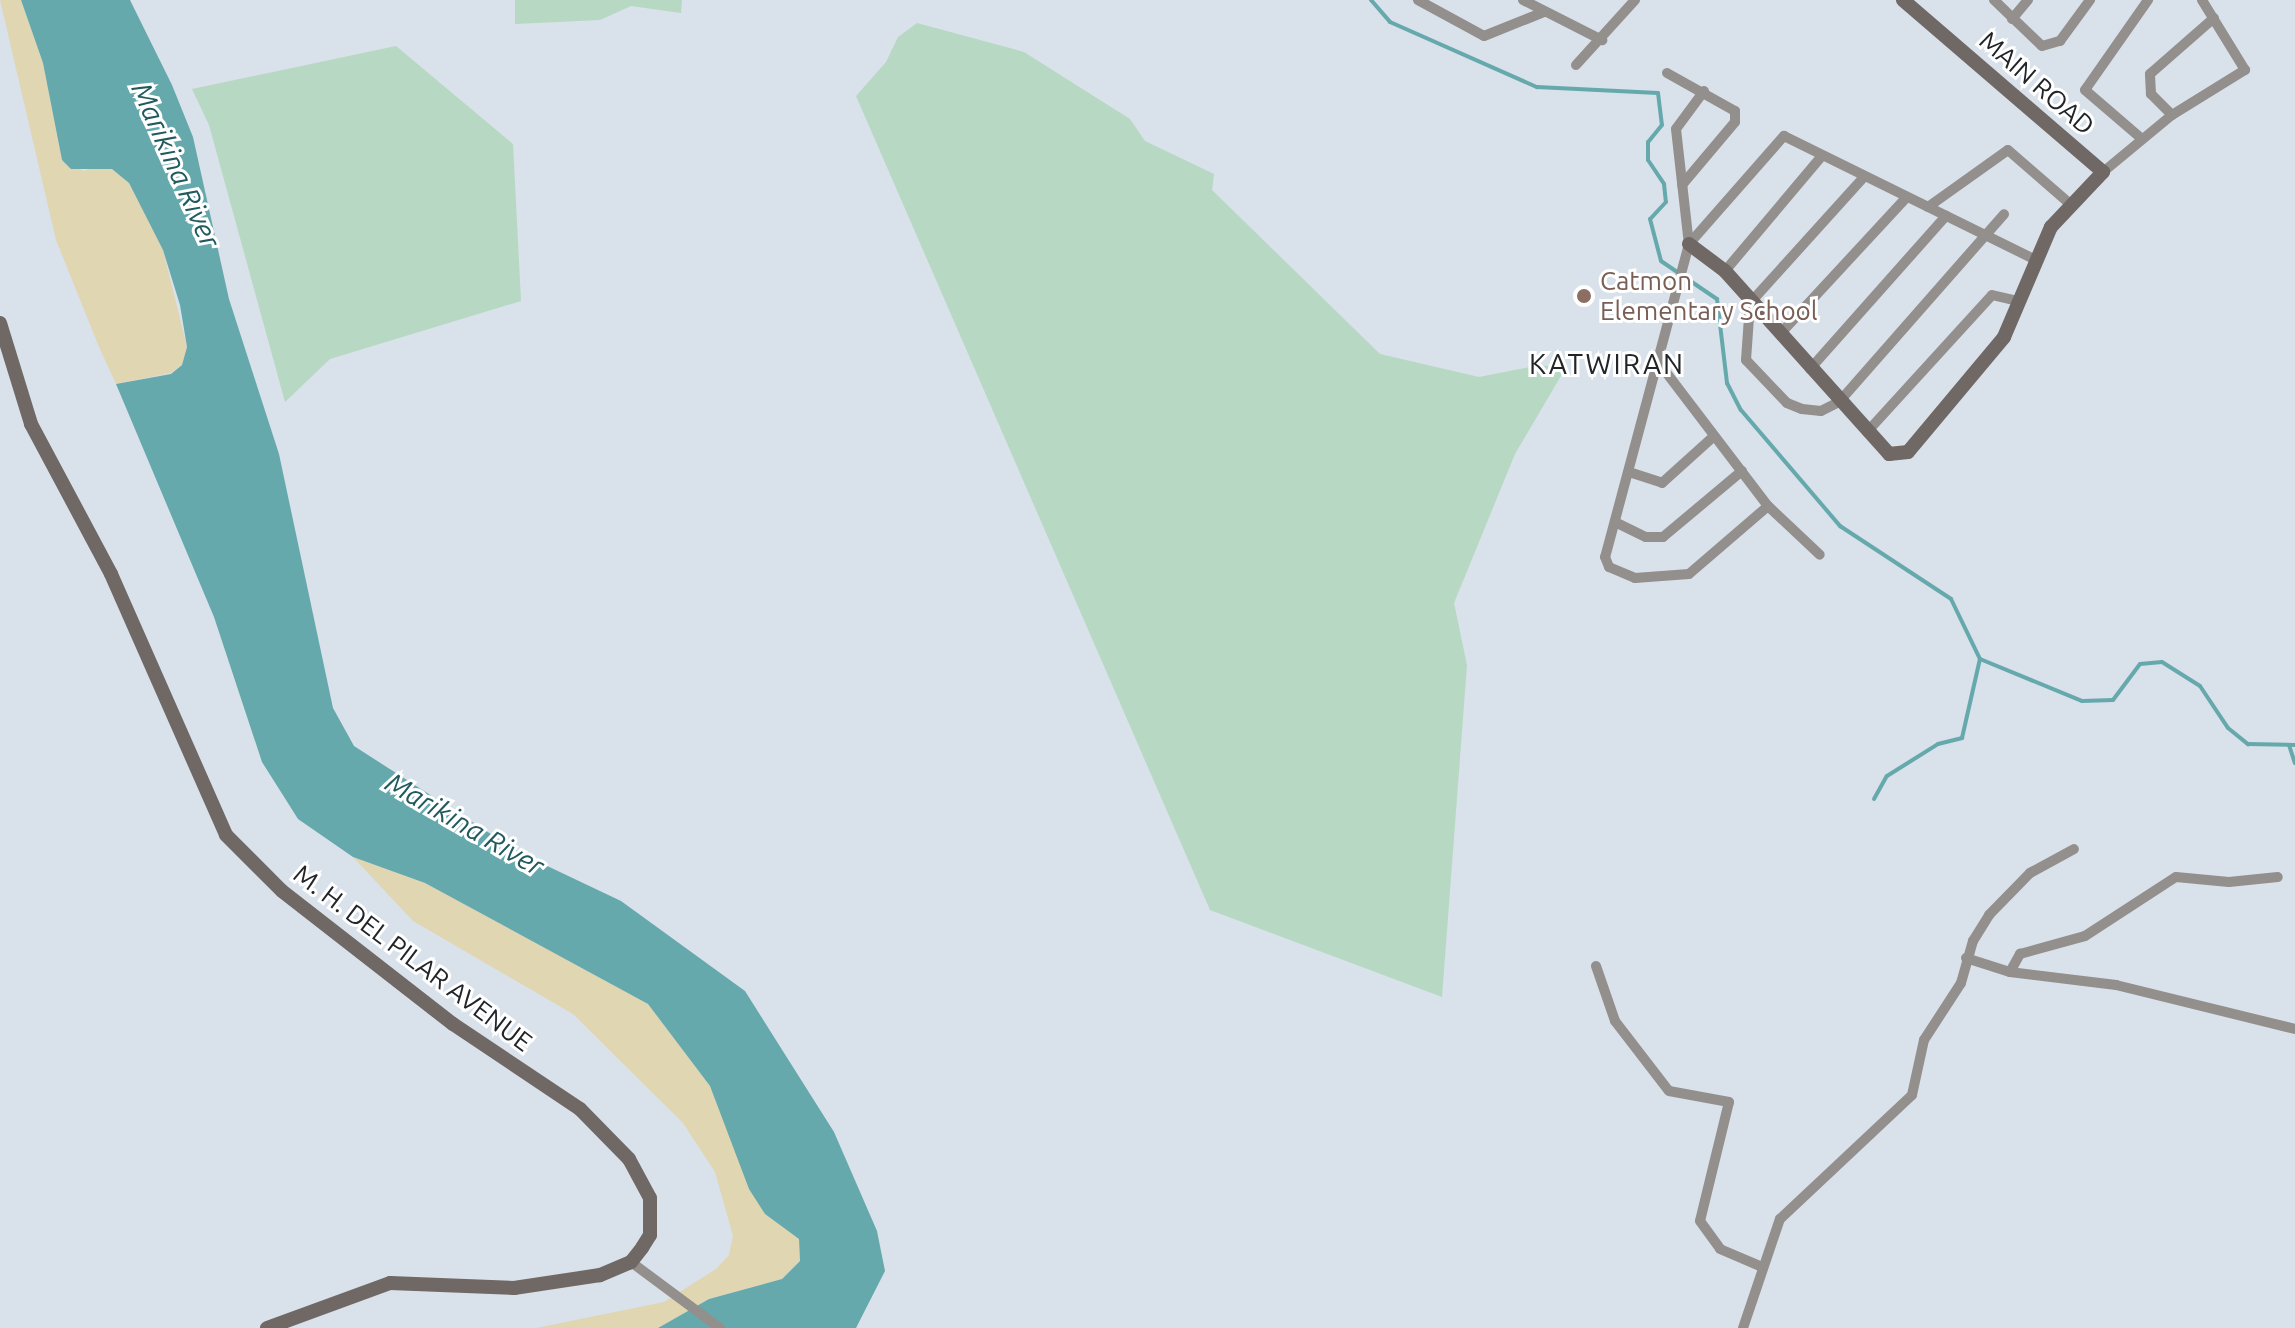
<!DOCTYPE html>
<style>
body{margin:0}
#map{position:relative;width:2295px;height:1328px;overflow:hidden;background:#d9e1ea;font-family:Ubuntu,sans-serif}
div>[style]{position:absolute}
.green>*{inset:0;background:#b7d8c3}
.sand>*{inset:0;background:#e0d6b2}
.water>*{inset:0;background:#66a9ad}
.stream>*{height:4px;margin:-2px;padding:0 2px;transform-origin:2px;border-radius:2px;background:#66a9ad}
.street>*{height:10px;margin:-5px;padding:0 5px;transform-origin:5px;border-radius:5px;background:#938f8c}
.secondary>*{height:14px;margin:-7px;padding:0 7px;transform-origin:7px;border-radius:7px;background:#6f6864}
.dots>*{width:22px;height:22px;translate:-50% -50%;box-sizing:border-box;border:4px solid #fff;border-radius:50%}
span{translate:-50% -50%;white-space:nowrap;text-align:center;line-height:1.15;-webkit-text-stroke:6px #fff;paint-order:stroke}
.street-label{font-size:26px;color:#222528}
.education-label{font-size:26px;color:#785e54}
.left{translate:0 -50%;text-align:left}
.water-label{font-size:28px;color:#215a5e;font-style:italic}
.neighbourhood-label{font-size:28px;color:#222528;letter-spacing:2px}
</style>
<div id="map">
<div class="green">
<i style="clip-path:polygon(515px 0,682px 0,681px 13px,631px 6px,600px 20px,515px 24px)"></i>
<i style="clip-path:polygon(917px 23px,1024px 52px,1130px 119px,1145px 141px,1214px 174px,1212px 190px,1380px 354px,1479px 377px,1540px 365px,1565px 369px,1515px 454px,1454px 603px,1467px 665px,1442px 997px,1210px 910px,856px 96px,886px 62px,898px 37px)"></i>
<i style="clip-path:polygon(396px 46px,513px 144px,521px 301px,330px 359px,285px 402px,209px 125px,192px 89px)"></i>
</div>
<div class="sand">
<i style="clip-path:polygon(0 0,21px 0,43px 63px,62px 160px,84px 171px,98px 165px,112px 169px,129px 183px,163px 250px,187px 347px,182px 365px,171px 373px,116px 384px,99px 347px,56px 240px)"></i>
<i style="clip-path:polygon(353px 857px,425px 883px,648px 1004px,710px 1086px,765px 1214px,799px 1239px,800px 1261px,782px 1279px,709px 1299px,658px 1328px,536px 1328px,664px 1302px,716px 1269px,729px 1255px,733px 1236px,715px 1172px,683px 1123px,573px 1014px,413px 921px)"></i>
</div>
<div class="water">
<i style="clip-path:polygon(21px 0,130px 0,172px 85px,193px 137px,229px 299px,279px 454px,333px 708px,354px 746px,522px 854px,621px 901px,745px 991px,834px 1132px,877px 1231px,885px 1271px,856px 1328px,658px 1328px,709px 1299px,782px 1279px,800px 1261px,799px 1239px,765px 1214px,749px 1189px,710px 1086px,648px 1004px,425px 883px,353px 857px,298px 819px,262px 762px,214px 617px,116px 384px,171px 374px,182px 365px,187px 347px,180px 305px,163px 250px,129px 183px,112px 169px,71px 169px,62px 160px,43px 63px)"></i>
</div>
<div class="stream">
<i style="left:1371px;top:0;width:29px;rotate:49deg"></i>
<i style="left:1390px;top:22px;width:161px;rotate:23.9deg"></i>
<i style="left:1537px;top:87px;width:121px;rotate:2.8deg"></i>
<i style="left:1658px;top:93px;width:32px;rotate:83deg"></i>
<i style="left:1662px;top:125px;width:22px;rotate:129deg"></i>
<i style="left:1648px;top:142px;width:18px;rotate:90deg"></i>
<i style="left:1648px;top:160px;width:29px;rotate:56deg"></i>
<i style="left:1664px;top:184px;width:18px;rotate:84deg"></i>
<i style="left:1666px;top:202px;width:23px;rotate:133deg"></i>
<i style="left:1650px;top:219px;width:43px;rotate:75.3deg"></i>
<i style="left:1661px;top:261px;width:68px;rotate:34.2deg"></i>
<i style="left:1717px;top:299px;width:85px;rotate:83.2deg"></i>
<i style="left:1727px;top:383px;width:30px;rotate:63deg"></i>
<i style="left:1741px;top:410px;width:153px;rotate:49.5deg"></i>
<i style="left:1840px;top:526px;width:133px;rotate:33.3deg"></i>
<i style="left:1951px;top:599px;width:67px;rotate:64.2deg"></i>
<i style="left:1980px;top:659px;width:110px;rotate:22.4deg"></i>
<i style="left:2082px;top:701px;width:31px;rotate:-2deg"></i>
<i style="left:2113px;top:700px;width:45px;rotate:-53.1deg"></i>
<i style="left:2140px;top:664px;width:22px;rotate:-5deg"></i>
<i style="left:2162px;top:662px;width:45px;rotate:32.3deg"></i>
<i style="left:2200px;top:686px;width:50px;rotate:56.3deg"></i>
<i style="left:2228px;top:728px;width:26px;rotate:39deg"></i>
<i style="left:2248px;top:744px;width:47px;rotate:1.2deg"></i>
<i style="left:2289px;top:745px;width:19px;rotate:72deg"></i>
<i style="left:1874px;top:799px;width:26px;rotate:-61deg"></i>
<i style="left:1887px;top:776px;width:60px;rotate:-32.1deg"></i>
<i style="left:1938px;top:744px;width:25px;rotate:-14deg"></i>
<i style="left:1962px;top:738px;width:81px;rotate:-77.2deg"></i>
</div>
<div class="street">
<i style="left:1418px;top:0;width:75px;rotate:28.6deg"></i>
<i style="left:1484px;top:36px;width:65px;rotate:-21.8deg"></i>
<i style="left:1523px;top:0;width:89px;rotate:26.9deg"></i>
<i style="left:1994px;top:0;width:66px;rotate:43.8deg"></i>
<i style="left:2042px;top:46px;width:19px;rotate:-16deg"></i>
<i style="left:2060px;top:41px;width:51px;rotate:-53.8deg"></i>
<i style="left:2012px;top:19px;width:25px;rotate:-50deg"></i>
<i style="left:1576px;top:65px;width:88px;rotate:-47.8deg"></i>
<i style="left:1667px;top:73px;width:78px;rotate:29.2deg"></i>
<i style="left:1735px;top:111px;width:11px;rotate:90deg"></i>
<i style="left:1735px;top:122px;width:82px;rotate:130.1deg"></i>
<i style="left:1704px;top:91px;width:47px;rotate:126.4deg"></i>
<i style="left:1676px;top:129px;width:116px;rotate:83.6deg"></i>
<i style="left:1689px;top:244px;width:324px;rotate:105deg"></i>
<i style="left:1605px;top:557px;width:11px;rotate:68deg"></i>
<i style="left:1609px;top:567px;width:28px;rotate:23deg"></i>
<i style="left:1635px;top:578px;width:54px;rotate:-4.2deg"></i>
<i style="left:1689px;top:574px;width:104px;rotate:-40.7deg"></i>
<i style="left:2172px;top:115px;width:30px;rotate:-135deg"></i>
<i style="left:2151px;top:94px;width:20px;rotate:-93deg"></i>
<i style="left:2150px;top:74px;width:85px;rotate:-41.2deg"></i>
<i style="left:2142px;top:139px;width:75px;rotate:-139.3deg"></i>
<i style="left:2085px;top:90px;width:110px;rotate:-55deg"></i>
<i style="left:2103px;top:172px;width:89px;rotate:-39.6deg"></i>
<i style="left:2172px;top:115px;width:86px;rotate:-31.7deg"></i>
<i style="left:2245px;top:70px;width:82px;rotate:-121.6deg"></i>
<i style="left:1863px;top:178px;width:169px;rotate:132.1deg"></i>
<i style="left:1750px;top:303px;width:57px;rotate:94deg"></i>
<i style="left:1746px;top:360px;width:59px;rotate:46.4deg"></i>
<i style="left:1787px;top:403px;width:16px;rotate:22deg"></i>
<i style="left:1802px;top:409px;width:19px;rotate:6deg"></i>
<i style="left:1821px;top:411px;width:20px;rotate:-27deg"></i>
<i style="left:1839px;top:402px;width:250px;rotate:-48.7deg"></i>
<i style="left:1928px;top:207px;width:98px;rotate:-35.5deg"></i>
<i style="left:2008px;top:150px;width:81px;rotate:41deg"></i>
<i style="left:1689px;top:244px;width:144px;rotate:-48.7deg"></i>
<i style="left:1784px;top:136px;width:279px;rotate:26.2deg"></i>
<i style="left:1725px;top:271px;width:150px;rotate:-49.9deg"></i>
<i style="left:1780px;top:334px;width:185px;rotate:-47.2deg"></i>
<i style="left:1659px;top:363px;width:180px;rotate:52.7deg"></i>
<i style="left:1768px;top:506px;width:71px;rotate:43.3deg"></i>
<i style="left:1810px;top:369px;width:205px;rotate:-48.4deg"></i>
<i style="left:1867px;top:432px;width:185px;rotate:-47.6deg"></i>
<i style="left:1992px;top:295px;width:27px;rotate:13deg"></i>
<i style="left:1629px;top:472px;width:35px;rotate:18deg"></i>
<i style="left:1662px;top:483px;width:69px;rotate:-42deg"></i>
<i style="left:1615px;top:522px;width:34px;rotate:26deg"></i>
<i style="left:1646px;top:537px;width:17px"></i>
<i style="left:1663px;top:537px;width:103px;rotate:-39.9deg"></i>
<i style="left:1966px;top:958px;width:46px;rotate:17.7deg"></i>
<i style="left:2010px;top:972px;width:107px;rotate:7deg"></i>
<i style="left:2116px;top:985px;width:184px;rotate:13.8deg"></i>
<i style="left:1596px;top:966px;width:58px;rotate:70.9deg"></i>
<i style="left:1615px;top:1021px;width:88px;rotate:52.4deg"></i>
<i style="left:1669px;top:1091px;width:61px;rotate:10.4deg"></i>
<i style="left:1729px;top:1102px;width:122px;rotate:103.7deg"></i>
<i style="left:1700px;top:1221px;width:34px;rotate:54deg"></i>
<i style="left:1720px;top:1249px;width:43px;rotate:23deg"></i>
<i style="left:2010px;top:972px;width:21px;rotate:-61deg"></i>
<i style="left:2020px;top:954px;width:67px;rotate:-15.5deg"></i>
<i style="left:2085px;top:936px;width:108px;rotate:-33deg"></i>
<i style="left:2176px;top:877px;width:53px;rotate:5.4deg"></i>
<i style="left:2229px;top:882px;width:49px;rotate:-5.8deg"></i>
<i style="left:631px;top:1262px;width:111px;rotate:36.6deg"></i>
<i style="left:1743px;top:1328px;width:115px;rotate:-71.3deg"></i>
<i style="left:1780px;top:1219px;width:181px;rotate:-43.2deg"></i>
<i style="left:1912px;top:1095px;width:56px;rotate:-77.7deg"></i>
<i style="left:1924px;top:1040px;width:68px;rotate:-57deg"></i>
<i style="left:1961px;top:983px;width:44px;rotate:-74.1deg"></i>
<i style="left:1973px;top:941px;width:31px;rotate:-58deg"></i>
<i style="left:1989px;top:915px;width:59px;rotate:-45.7deg"></i>
<i style="left:2030px;top:873px;width:50px;rotate:-28.6deg"></i>
</div>
<div class="secondary">
<i style="left:1689px;top:244px;width:45px;rotate:36.9deg"></i>
<i style="left:1725px;top:271px;width:246px;rotate:48.1deg"></i>
<i style="left:1889px;top:454px;width:19px;rotate:-6deg"></i>
<i style="left:1908px;top:452px;width:150px;rotate:-50.1deg"></i>
<i style="left:2004px;top:337px;width:120px;rotate:-66.9deg"></i>
<i style="left:2051px;top:227px;width:76px;rotate:-46.6deg"></i>
<i style="left:2103px;top:172px;width:264px;rotate:-139.3deg"></i>
<i style="left:0;top:323px;width:106px;rotate:72.9deg"></i>
<i style="left:31px;top:424px;width:170px;rotate:61.9deg"></i>
<i style="left:111px;top:574px;width:285px;rotate:66.2deg"></i>
<i style="left:226px;top:835px;width:79px;rotate:45deg"></i>
<i style="left:282px;top:891px;width:217px;rotate:37.9deg"></i>
<i style="left:453px;top:1024px;width:153px;rotate:33.8deg"></i>
<i style="left:580px;top:1109px;width:70px;rotate:45.6deg"></i>
<i style="left:629px;top:1159px;width:44px;rotate:61.7deg"></i>
<i style="left:650px;top:1198px;width:37px;rotate:90deg"></i>
<i style="left:650px;top:1235px;width:15px;rotate:122deg"></i>
<i style="left:642px;top:1248px;width:18px;rotate:128deg"></i>
<i style="left:631px;top:1262px;width:34px;rotate:157deg"></i>
<i style="left:600px;top:1275px;width:87px;rotate:171.4deg"></i>
<i style="left:514px;top:1288px;width:124px;rotate:-177.7deg"></i>
<i style="left:390px;top:1283px;width:131px;rotate:159.9deg"></i>
</div>
<div class="dots">
<i style="left:1584px;top:296px;background:#8d6e63"></i>
</div>
<div class="street-label">
<span style="left:2037px;top:83px;rotate:41deg">MAIN ROAD</span>
<span style="left:413px;top:958px;rotate:37deg">M. H. DEL PILAR AVENUE</span>
</div>
<div class="education-label">
<span class="left" style="left:1600px;top:296px">Catmon<br>Elementary School</span>
</div>
<div class="water-label">
<span style="left:176px;top:165px;rotate:66deg">Marikina River</span>
<span style="left:465px;top:824px;rotate:30deg">Marikina River</span>
</div>
<div class="neighbourhood-label">
<span style="left:1607px;top:364px">KATWIRAN</span>
</div>
</div>
